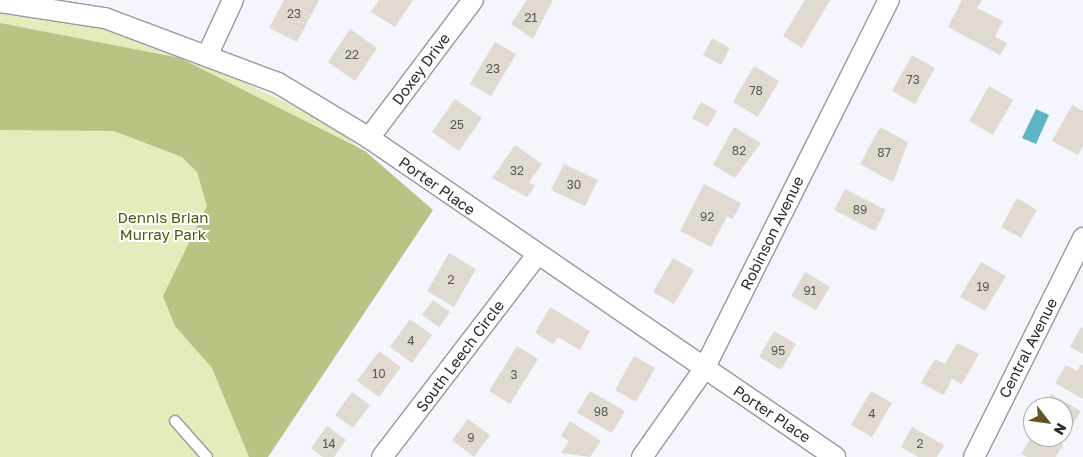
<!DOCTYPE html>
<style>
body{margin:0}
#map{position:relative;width:1083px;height:457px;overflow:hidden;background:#f5f5fd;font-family:"Golos Text",sans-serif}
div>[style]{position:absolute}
.green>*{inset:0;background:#e4ecbb}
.forest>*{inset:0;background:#bac384}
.water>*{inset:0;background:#60b5c5}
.building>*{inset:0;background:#e0dad1}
.roads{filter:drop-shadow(1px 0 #9898a1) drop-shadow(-1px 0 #9898a1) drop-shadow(0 1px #9898a1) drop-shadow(0 -1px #9898a1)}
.lane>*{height:10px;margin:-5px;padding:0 5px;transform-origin:5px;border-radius:5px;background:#fff}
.street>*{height:20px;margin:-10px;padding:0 10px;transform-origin:10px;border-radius:10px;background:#fff}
span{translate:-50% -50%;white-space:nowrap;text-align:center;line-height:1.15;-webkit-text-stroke:4px #fff;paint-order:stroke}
.number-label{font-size:12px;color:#595858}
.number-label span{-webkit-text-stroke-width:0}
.street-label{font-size:15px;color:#2c2c30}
.park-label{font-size:15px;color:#50580e}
.north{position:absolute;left:1023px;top:397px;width:50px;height:50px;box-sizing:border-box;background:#fff;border:1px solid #ababac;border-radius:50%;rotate:120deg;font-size:14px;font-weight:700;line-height:20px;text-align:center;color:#2c2c30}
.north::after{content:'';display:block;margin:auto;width:18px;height:22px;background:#635622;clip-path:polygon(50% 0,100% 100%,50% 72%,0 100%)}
</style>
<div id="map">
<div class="green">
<i style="clip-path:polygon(0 8px,133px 35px,204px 64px,327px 121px,396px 178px,231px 412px,249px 457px,0 457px)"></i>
</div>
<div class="forest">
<i style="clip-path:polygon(0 23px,180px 58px,365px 151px,433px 210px,268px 457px,249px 457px,212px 368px,175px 326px,163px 296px,207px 206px,197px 172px,182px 157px,114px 131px,0 130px)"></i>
</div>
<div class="water">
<i style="clip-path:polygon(1036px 109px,1049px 115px,1036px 144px,1022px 138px)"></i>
</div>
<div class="building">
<i style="clip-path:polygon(284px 0,319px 0,297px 42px,269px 28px)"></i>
<i style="clip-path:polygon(379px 0,413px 0,395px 27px,371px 12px)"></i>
<i style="clip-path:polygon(527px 0,553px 0,533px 39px,511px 24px)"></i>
<i style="clip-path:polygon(805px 0,830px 0,802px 48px,783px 36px)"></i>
<i style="clip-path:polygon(962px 0,982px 0,977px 8px,1003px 21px,995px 37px,1007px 43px,1000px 55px,948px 27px)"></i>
<i style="clip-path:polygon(350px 29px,377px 48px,355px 81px,328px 62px)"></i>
<i style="clip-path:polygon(712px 38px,730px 48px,721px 65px,703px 55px)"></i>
<i style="clip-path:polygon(495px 42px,516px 54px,491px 96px,470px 84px)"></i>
<i style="clip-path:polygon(912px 55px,935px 68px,915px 104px,892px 91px)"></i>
<i style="clip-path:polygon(754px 66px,779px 81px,758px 117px,733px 102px)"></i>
<i style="clip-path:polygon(989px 86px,1013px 100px,993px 135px,969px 121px)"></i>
<i style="clip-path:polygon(455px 99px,482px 118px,459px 151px,432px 132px)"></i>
<i style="clip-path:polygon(701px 102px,717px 111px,708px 127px,692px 118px)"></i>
<i style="clip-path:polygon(1072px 105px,1083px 111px,1083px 146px,1078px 155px,1052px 141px)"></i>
<i style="clip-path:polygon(734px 127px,761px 143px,735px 178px,713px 165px)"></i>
<i style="clip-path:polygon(880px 127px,908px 142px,893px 182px,860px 164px)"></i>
<i style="clip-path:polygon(515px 145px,542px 164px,529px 182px,535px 186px,527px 197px,492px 178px)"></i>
<i style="clip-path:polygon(564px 164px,598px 180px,585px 206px,551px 190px)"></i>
<i style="clip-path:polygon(704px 184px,741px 203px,733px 219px,727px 216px,711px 247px,680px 231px)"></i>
<i style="clip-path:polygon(845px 189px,886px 210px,875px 231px,834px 210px)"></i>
<i style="clip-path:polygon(1017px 198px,1037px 210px,1021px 238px,1001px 227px)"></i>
<i style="clip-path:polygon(449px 253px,476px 269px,454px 307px,427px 291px)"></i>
<i style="clip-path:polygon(673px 258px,694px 270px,674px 304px,653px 292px)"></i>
<i style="clip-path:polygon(981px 262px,1006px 276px,985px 311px,960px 297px)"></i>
<i style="clip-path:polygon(805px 272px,830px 287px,816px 310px,791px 296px)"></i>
<i style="clip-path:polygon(433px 300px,450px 312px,439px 327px,422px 315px)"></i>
<i style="clip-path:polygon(550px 307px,590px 331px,580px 350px,558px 337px,553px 344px,535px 333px)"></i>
<i style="clip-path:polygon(410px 319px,432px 335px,412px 363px,390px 347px)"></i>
<i style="clip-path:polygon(1081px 327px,1083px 328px,1083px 354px,1070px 347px)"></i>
<i style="clip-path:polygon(774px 331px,796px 344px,781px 370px,759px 357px)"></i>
<i style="clip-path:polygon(957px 343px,979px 354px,962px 384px,952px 379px,944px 395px,921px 383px,935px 359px,945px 364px)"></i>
<i style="clip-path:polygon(517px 346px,538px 359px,510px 404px,489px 391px)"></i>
<i style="clip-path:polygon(379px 351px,401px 367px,379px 397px,357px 381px)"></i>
<i style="clip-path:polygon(634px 356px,655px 368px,636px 402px,615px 390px)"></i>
<i style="clip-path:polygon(1081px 364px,1083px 365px,1083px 399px,1055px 383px,1066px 365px,1077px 371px)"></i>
<i style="clip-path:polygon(590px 391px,625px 411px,612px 433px,577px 413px)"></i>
<i style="clip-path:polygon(871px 391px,892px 403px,872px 437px,851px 425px)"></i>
<i style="clip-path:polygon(352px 392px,370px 405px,353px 428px,335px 415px)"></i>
<i style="clip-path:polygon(1051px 394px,1081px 411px,1066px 436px,1063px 407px,1044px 407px)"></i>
<i style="clip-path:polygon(468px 419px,490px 435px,474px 457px,452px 440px)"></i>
<i style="clip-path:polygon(570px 421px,601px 441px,590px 457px,561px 453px,569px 441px,561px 436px)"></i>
<i style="clip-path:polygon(327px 426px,346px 440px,334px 457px,323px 457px,311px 448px)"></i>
<i style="clip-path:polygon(912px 427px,944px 445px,937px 457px,918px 457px,901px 447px)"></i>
<i style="clip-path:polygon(1032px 436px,1042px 442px,1049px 437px,1063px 445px,1056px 457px,1027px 457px,1021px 454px)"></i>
</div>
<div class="roads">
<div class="lane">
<i style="left:175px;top:421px;width:48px;rotate:48.4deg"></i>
</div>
<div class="street">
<i style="left:0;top:2px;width:106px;rotate:8.7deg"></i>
<i style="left:105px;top:18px;width:185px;rotate:20.6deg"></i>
<i style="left:278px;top:83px;width:106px;rotate:31.1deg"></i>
<i style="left:369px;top:138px;width:565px;rotate:34.39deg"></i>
<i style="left:208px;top:54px;width:60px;rotate:-65.2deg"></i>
<i style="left:369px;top:138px;width:173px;rotate:-53deg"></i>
<i style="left:382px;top:457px;width:255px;rotate:-52.5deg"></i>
<i style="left:642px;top:457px;width:108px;rotate:-54.8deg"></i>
<i style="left:704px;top:369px;width:413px;rotate:-63.4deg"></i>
<i style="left:974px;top:457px;width:245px;rotate:-63.5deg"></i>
</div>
</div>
<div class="number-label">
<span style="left:294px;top:14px">23</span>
<span style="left:531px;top:18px">21</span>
<span style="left:352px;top:55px">22</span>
<span style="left:493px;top:69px">23</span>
<span style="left:913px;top:80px">73</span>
<span style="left:756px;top:91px">78</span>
<span style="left:457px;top:125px">25</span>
<span style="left:739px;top:151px">82</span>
<span style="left:884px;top:153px">87</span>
<span style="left:517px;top:171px">32</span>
<span style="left:574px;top:185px">30</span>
<span style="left:860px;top:210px">89</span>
<span style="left:707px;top:217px">92</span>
<span style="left:451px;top:280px">2</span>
<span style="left:983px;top:287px">19</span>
<span style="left:810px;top:291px">91</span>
<span style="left:411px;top:341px">4</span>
<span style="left:778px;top:351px">95</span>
<span style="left:379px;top:374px">10</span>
<span style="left:514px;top:375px">3</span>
<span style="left:601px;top:412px">98</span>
<span style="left:872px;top:414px">4</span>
<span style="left:471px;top:438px">9</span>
<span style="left:329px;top:444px">14</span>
<span style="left:920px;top:444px">2</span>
</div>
<div class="street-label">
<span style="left:421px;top:69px;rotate:-53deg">Doxey Drive</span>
<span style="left:437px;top:186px;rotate:35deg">Porter Place</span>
<span style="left:772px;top:233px;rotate:-64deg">Robinson Avenue</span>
<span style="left:1028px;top:348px;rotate:-63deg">Central Avenue</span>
<span style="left:460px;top:356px;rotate:-53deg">South Leech Circle</span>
<span style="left:772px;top:414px;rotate:34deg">Porter Place</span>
</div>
<div class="park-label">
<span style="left:163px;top:226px">Dennis Brian<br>Murray Park</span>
</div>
<div class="north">N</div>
</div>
